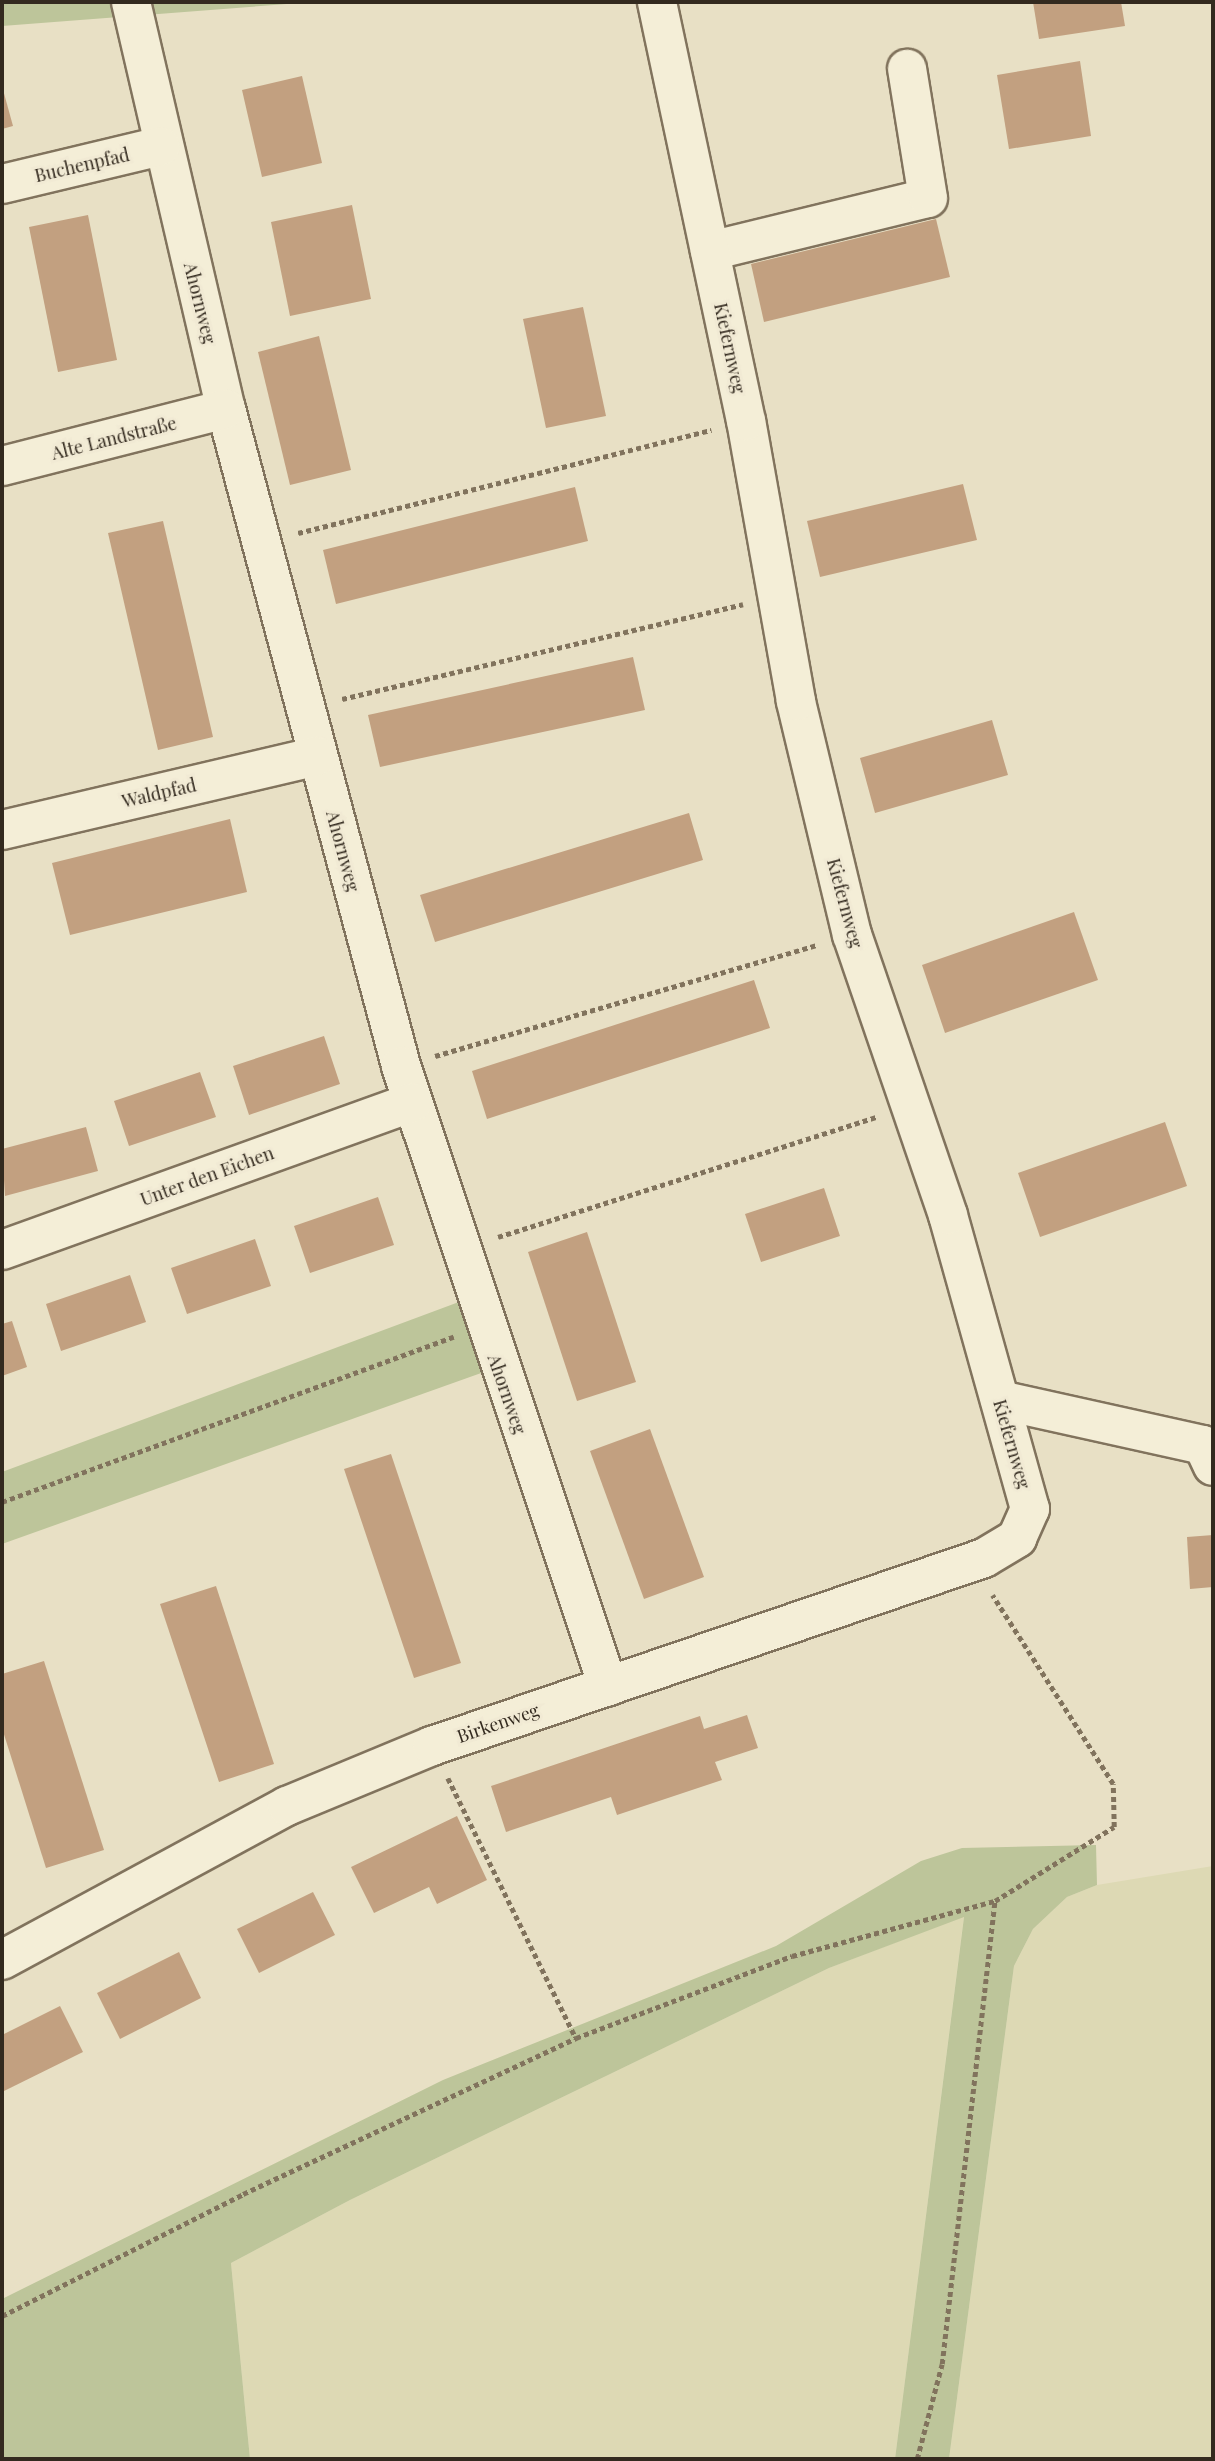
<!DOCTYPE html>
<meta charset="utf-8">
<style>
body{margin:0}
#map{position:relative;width:1215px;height:2461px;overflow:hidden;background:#e8e0c5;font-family:"Playfair Display",serif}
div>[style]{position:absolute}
.farmland>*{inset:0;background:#ddd9b4}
.green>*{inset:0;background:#bdc59a}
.building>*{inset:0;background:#c2a080}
.path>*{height:4.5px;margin-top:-2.25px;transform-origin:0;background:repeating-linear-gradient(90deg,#81735d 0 5px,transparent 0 8.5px)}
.roads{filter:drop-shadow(2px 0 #81735d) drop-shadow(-2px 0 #81735d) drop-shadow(0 2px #81735d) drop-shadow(0 -2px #81735d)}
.minor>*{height:38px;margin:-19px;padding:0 19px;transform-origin:19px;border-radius:19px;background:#f4eed7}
span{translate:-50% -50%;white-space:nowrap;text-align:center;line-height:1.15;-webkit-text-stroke:6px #f1ead4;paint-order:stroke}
.street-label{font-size:18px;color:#332a1f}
.frame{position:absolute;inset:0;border:4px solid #332a1f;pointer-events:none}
</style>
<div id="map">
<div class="farmland">
<i style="clip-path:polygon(1213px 1866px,1213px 2459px,949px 2459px,1014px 1966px,1033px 1929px,1067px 1897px,1097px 1885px)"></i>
<i style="clip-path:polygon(964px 1916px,895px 2459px,250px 2459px,231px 2263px,350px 2200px,829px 1968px)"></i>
</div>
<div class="green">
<i style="clip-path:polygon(2px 2px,313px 2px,2px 26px)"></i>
<i style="clip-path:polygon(475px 1296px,498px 1367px,2px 1544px,2px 1472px)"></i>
<i style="clip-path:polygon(1096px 1845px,1097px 1885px,1067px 1897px,1033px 1929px,1014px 1966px,949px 2459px,895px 2459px,964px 1917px,829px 1968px,350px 2200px,231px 2263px,250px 2459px,2px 2459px,2px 2299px,443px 2080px,776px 1946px,921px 1861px,962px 1848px)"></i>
</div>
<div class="building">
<i style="clip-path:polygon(1033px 2px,1121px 2px,1125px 26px,1039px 39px)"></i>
<i style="clip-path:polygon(1080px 61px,1091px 136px,1009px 149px,997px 75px)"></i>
<i style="clip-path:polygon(302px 76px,322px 163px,262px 177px,242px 90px)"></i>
<i style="clip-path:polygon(2px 86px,13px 126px,2px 129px)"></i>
<i style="clip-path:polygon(352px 205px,371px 299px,290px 316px,271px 222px)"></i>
<i style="clip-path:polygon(88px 215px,117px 360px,58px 372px,29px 227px)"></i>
<i style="clip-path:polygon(936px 219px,950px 277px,764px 322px,751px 264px)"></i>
<i style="clip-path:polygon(583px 307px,606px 416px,546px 428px,523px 319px)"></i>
<i style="clip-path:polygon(319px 336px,351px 470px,290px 485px,258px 352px)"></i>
<i style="clip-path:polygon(963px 484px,977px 540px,820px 577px,807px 521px)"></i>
<i style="clip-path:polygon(575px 487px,588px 541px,336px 604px,323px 550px)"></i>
<i style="clip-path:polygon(163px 521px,213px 737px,158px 750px,108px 533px)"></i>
<i style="clip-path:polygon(633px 657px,645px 710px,380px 767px,368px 715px)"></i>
<i style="clip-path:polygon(992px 720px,1008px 775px,875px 813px,860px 758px)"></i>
<i style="clip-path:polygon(689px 813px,703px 860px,435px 942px,420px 895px)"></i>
<i style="clip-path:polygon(230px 819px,247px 892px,70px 935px,52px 863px)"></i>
<i style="clip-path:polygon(1074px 912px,1098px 980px,945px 1033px,922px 965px)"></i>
<i style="clip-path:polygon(754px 980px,770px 1028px,487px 1119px,472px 1071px)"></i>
<i style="clip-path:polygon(324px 1036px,340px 1084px,249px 1115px,233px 1066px)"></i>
<i style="clip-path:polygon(200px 1072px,216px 1117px,129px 1146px,114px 1101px)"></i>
<i style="clip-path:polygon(1165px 1122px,1187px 1186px,1040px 1237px,1018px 1173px)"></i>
<i style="clip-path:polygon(86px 1127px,98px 1171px,5px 1196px,2px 1149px)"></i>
<i style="clip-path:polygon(824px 1188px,840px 1236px,761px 1262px,745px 1214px)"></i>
<i style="clip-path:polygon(378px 1197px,394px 1245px,310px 1273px,294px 1226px)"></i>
<i style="clip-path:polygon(587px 1232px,636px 1382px,577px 1401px,528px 1252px)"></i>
<i style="clip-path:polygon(255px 1239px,271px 1286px,187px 1314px,171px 1268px)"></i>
<i style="clip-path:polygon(130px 1275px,146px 1322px,61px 1351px,46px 1304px)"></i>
<i style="clip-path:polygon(12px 1321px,27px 1367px,2px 1376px,2px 1324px)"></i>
<i style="clip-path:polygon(650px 1429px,704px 1577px,644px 1599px,590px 1451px)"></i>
<i style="clip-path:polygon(391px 1454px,461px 1663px,414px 1678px,344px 1469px)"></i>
<i style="clip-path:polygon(1213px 1535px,1213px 1587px,1190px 1589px,1187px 1537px)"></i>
<i style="clip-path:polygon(216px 1586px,274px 1764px,219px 1782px,160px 1604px)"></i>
<i style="clip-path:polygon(44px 1661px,104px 1850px,46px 1868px,2px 1728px,2px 1674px)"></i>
<i style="clip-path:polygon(747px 1715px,758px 1748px,715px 1762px,722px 1780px,617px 1815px,611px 1797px,506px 1832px,491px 1786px,700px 1716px,704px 1729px)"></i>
<i style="clip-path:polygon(457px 1816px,487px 1880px,437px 1904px,429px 1887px,374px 1913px,351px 1867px)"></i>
<i style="clip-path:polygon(313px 1892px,335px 1935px,259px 1973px,237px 1929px)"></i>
<i style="clip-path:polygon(179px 1952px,201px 1998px,120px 2039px,97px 1993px)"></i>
<i style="clip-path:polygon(60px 2006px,83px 2052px,2px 2092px,2px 2035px)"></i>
</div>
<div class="path">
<i style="left:298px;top:533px;width:426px;rotate:-14deg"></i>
<i style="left:342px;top:699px;width:412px;rotate:-13.3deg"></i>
<i style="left:435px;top:1056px;width:398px;rotate:-16.2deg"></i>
<i style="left:498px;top:1237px;width:397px;rotate:-17.6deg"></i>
<i style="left:2px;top:1502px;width:481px;rotate:-20.1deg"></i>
<i style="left:448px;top:1778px;width:290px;rotate:63.8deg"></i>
<i style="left:2px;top:2316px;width:270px;rotate:-26.8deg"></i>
<i style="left:243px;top:2194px;width:368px;rotate:-25.1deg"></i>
<i style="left:576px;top:2038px;width:231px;rotate:-20.8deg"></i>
<i style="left:792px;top:1956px;width:210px;rotate:-15.2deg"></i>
<i style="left:995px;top:1901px;width:140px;rotate:-31.9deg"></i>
<i style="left:1114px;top:1827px;width:43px;rotate:-91.3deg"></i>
<i style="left:1113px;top:1784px;width:224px;rotate:-122.6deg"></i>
<i style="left:917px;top:2459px;width:98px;rotate:-75.3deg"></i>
<i style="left:942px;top:2364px;width:466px;rotate:-83.5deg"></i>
</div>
<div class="roads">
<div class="minor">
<i style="left:131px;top:2px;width:418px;rotate:76.9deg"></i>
<i style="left:226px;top:409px;width:680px;rotate:75.08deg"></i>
<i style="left:401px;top:1066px;width:654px;rotate:71.54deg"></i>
<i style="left:2px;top:184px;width:163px;rotate:-13.4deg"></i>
<i style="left:710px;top:251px;width:224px;rotate:-13.7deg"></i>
<i style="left:928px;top:198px;width:131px;rotate:-99.2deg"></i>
<i style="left:2px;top:466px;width:231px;rotate:-14.3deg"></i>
<i style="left:2px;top:830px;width:324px;rotate:-13.2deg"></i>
<i style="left:2px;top:1250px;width:436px;rotate:-19.8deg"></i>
<i style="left:1000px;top:1400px;width:208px;rotate:12.5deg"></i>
<i style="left:1203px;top:1445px;width:23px;rotate:65deg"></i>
<i style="left:2px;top:1960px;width:324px;rotate:-28.4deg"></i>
<i style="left:287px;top:1806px;width:157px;rotate:-22.5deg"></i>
<i style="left:432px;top:1746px;width:583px;rotate:-18.81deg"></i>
<i style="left:984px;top:1558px;width:39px;rotate:-31deg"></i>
<i style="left:1017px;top:1538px;width:32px;rotate:-66deg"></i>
<i style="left:1030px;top:1509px;width:305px;rotate:-105.6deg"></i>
<i style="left:948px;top:1215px;width:296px;rotate:-108.9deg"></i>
<i style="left:852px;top:935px;width:241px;rotate:-103.5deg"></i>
<i style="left:796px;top:701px;width:284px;rotate:-100.1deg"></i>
<i style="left:746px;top:421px;width:428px;rotate:-102deg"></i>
</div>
</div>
<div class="street-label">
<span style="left:82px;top:165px;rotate:-13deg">Buchenpfad</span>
<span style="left:200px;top:303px;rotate:76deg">Ahornweg</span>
<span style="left:730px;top:348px;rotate:78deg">Kiefernweg</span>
<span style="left:114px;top:438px;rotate:-14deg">Alte Landstraße</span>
<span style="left:159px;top:793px;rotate:-13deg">Waldpfad</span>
<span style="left:343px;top:851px;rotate:75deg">Ahornweg</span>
<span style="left:845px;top:903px;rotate:75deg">Kiefernweg</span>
<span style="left:207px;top:1176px;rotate:-20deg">Unter den Eichen</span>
<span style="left:507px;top:1394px;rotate:71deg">Ahornweg</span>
<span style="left:1012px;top:1444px;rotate:74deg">Kiefernweg</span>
<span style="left:498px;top:1723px;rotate:-19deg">Birkenweg</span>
</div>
<div class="frame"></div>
</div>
